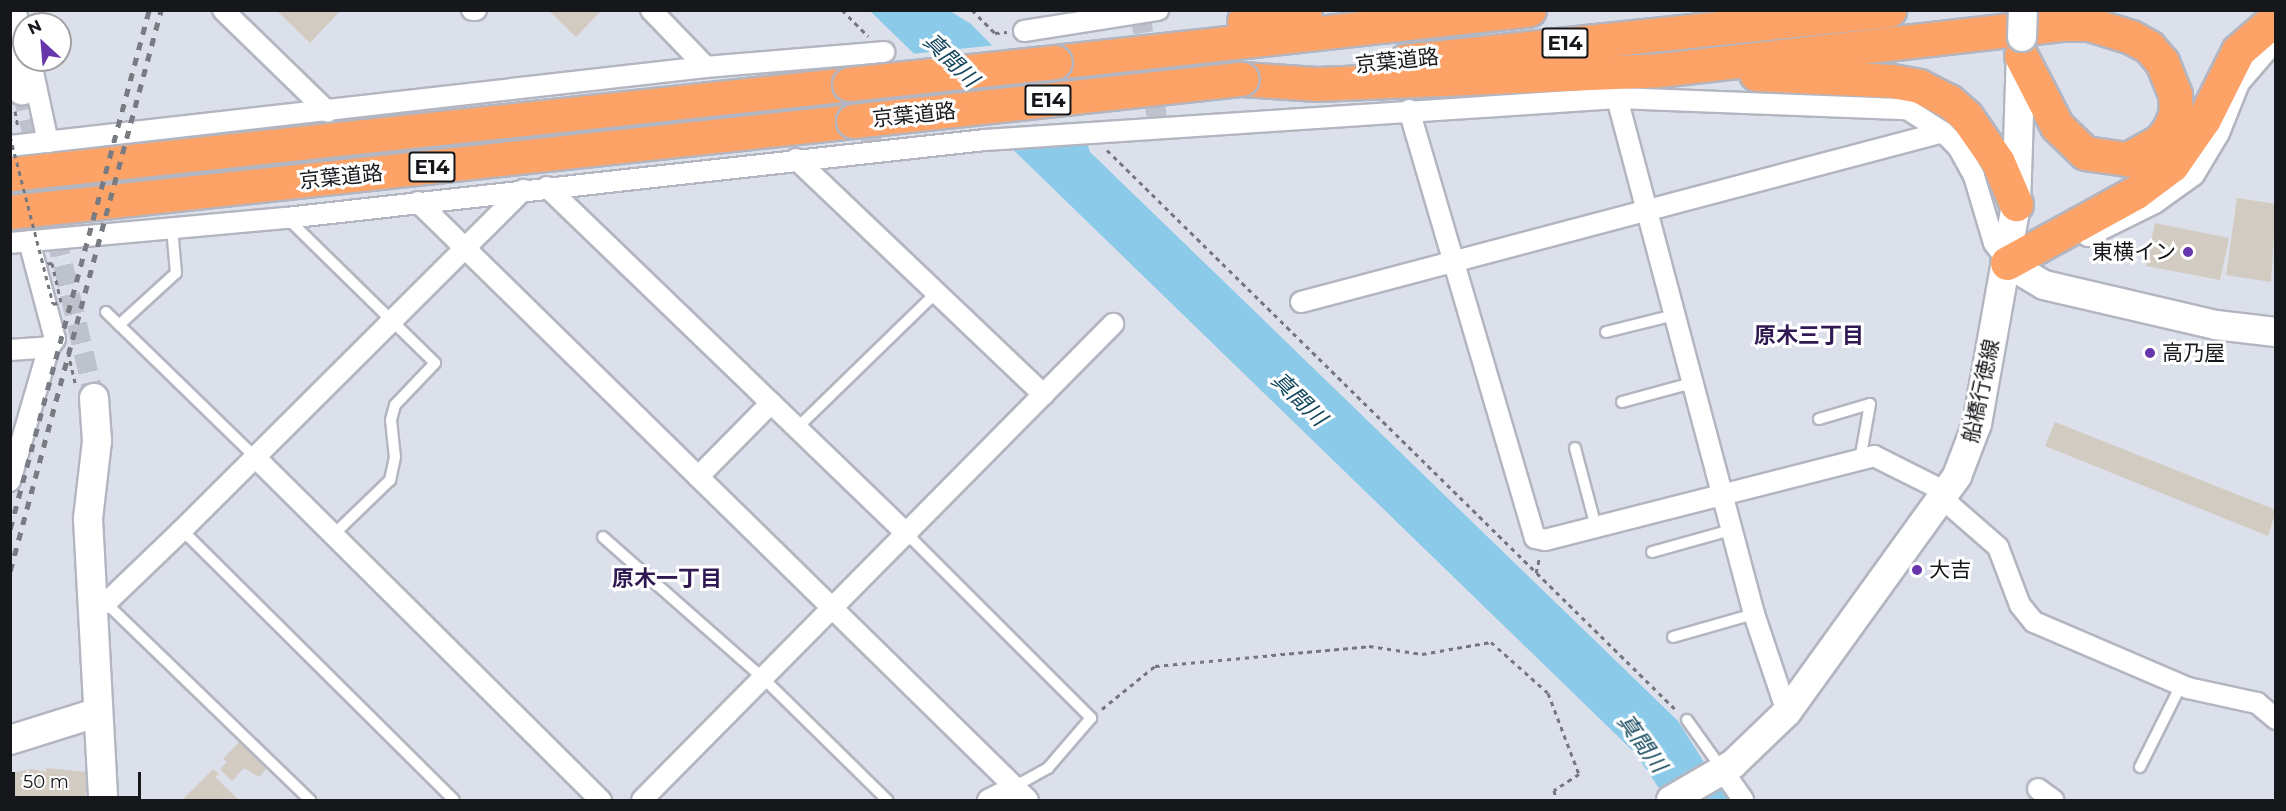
<!DOCTYPE html>
<meta charset="utf-8">
<style>
body{margin:0}
#map{position:relative;width:2286px;height:811px;overflow:hidden;background:#dce0eb;font-family:Montserrat,"Noto Sans JP",sans-serif}
div>[style]{position:absolute}
.water>*{inset:0;background:#8ccae9}
.pier>*{inset:0;background:#dce0eb}
.building>*{inset:0;background:#d2cbc1}
.street-tunnel>*{height:20px;margin-top:-10px;transform-origin:0;background:repeating-linear-gradient(90deg,#bec2cc 0 20px,transparent 0 30px)}
.path>*{height:3px;margin-top:-1.5px;transform-origin:0;background:repeating-linear-gradient(90deg,#75777f 0 4.5px,transparent 0 9px)}
.roads{filter:drop-shadow(2px 0 #b3b6c1) drop-shadow(-2px 0 #b3b6c1) drop-shadow(0 2px #b3b6c1) drop-shadow(0 -2px #b3b6c1)}
.lane>*{height:10px;margin:-5px;padding:0 5px;transform-origin:5px;border-radius:5px;background:#fff}
.street>*{height:20px;margin:-10px;padding:0 10px;transform-origin:10px;border-radius:10px;background:#fff}
.secondary>*{height:28px;margin:-14px;padding:0 14px;transform-origin:14px;border-radius:14px;background:#fff}
.highway>*{height:33px;margin:-16.5px;padding:0 16.5px;transform-origin:16.5px;border-radius:16.5px;background:#fda367}
.rail>*{height:4.5px;margin-top:-2.25px;transform-origin:0;background:repeating-linear-gradient(90deg,#787b82 0 8px,transparent 0 16px)}
.path-bridge>*{height:3px;margin-top:-1.5px;transform-origin:0;background:repeating-linear-gradient(90deg,#75777f 0 4.5px,transparent 0 9px)}
.bridges{filter:drop-shadow(2px 0 #b3b6c1) drop-shadow(-2px 0 #b3b6c1) drop-shadow(0 2px #b3b6c1) drop-shadow(0 -2px #b3b6c1)}
.secondary-bridge>*{height:28px;margin:-14px;padding:0 14px;transform-origin:14px;border-radius:14px;background:#fff}
.highway-bridge>*{height:33px;margin:-16.5px;padding:0 16.5px;transform-origin:16.5px;border-radius:16.5px;background:#fda367}
.dots>*{width:16px;height:16px;translate:-50% -50%;box-sizing:border-box;border:3px solid #fff;border-radius:50%}
span{translate:-50% -50%;white-space:nowrap;text-align:center;line-height:1.15;-webkit-text-stroke:6px #fff;paint-order:stroke}
.shield-label span{padding:2px 4px;background:#fff;border:2px solid;border-radius:4px;-webkit-text-stroke-width:0}
.shield-label{font-size:20px;color:#16171b;font-weight:700}
.street-label{font-size:21px;color:#16171b}
.poi-label{font-size:21px;color:#16171b}
.right{translate:-100% -50%;text-align:right}
.left{translate:0 -50%;text-align:left}
.water-label{font-size:22px;color:#13465c;font-style:italic}
.neighbourhood-label{font-size:22px;color:#301953;font-weight:700}
.frame{position:absolute;inset:0;border:12px solid #16171b;pointer-events:none}
.north{position:absolute;left:12px;top:12px;width:60px;height:60px;box-sizing:border-box;background:#fff;border:2px solid #a2a2a4;border-radius:50%;rotate:334deg;font-size:16px;font-weight:700;line-height:24px;text-align:center;color:#16171b}
.north::after{content:'';display:block;margin:auto;width:21px;height:27px;background:#6735ac;clip-path:polygon(50% 0,100% 100%,50% 72%,0 100%)}
.scale{position:absolute;left:12px;top:772px;width:129px;height:27px;box-sizing:border-box;border:3px solid #16171b;border-top:0;padding-left:8px;font-size:18px;line-height:21px;white-space:nowrap;color:#16171b;-webkit-text-stroke:4px #fff;paint-order:stroke}
</style>
<div id="map">
<div class="water">
<i style="clip-path:polygon(870px 11px,950px 11px,971px 24px,1086px 140px,1090px 152px,1678px 721px,1728px 800px,1667px 800px,1635px 753px)"></i>
</div>
<div class="pier">
<i style="clip-path:polygon(997px 45px,1076px 125px,992px 134px,911px 54px)"></i>
</div>
<div class="building">
<i style="clip-path:polygon(276px 10px,341px 10px,310px 43px)"></i>
<i style="clip-path:polygon(548px 10px,602px 10px,576px 37px)"></i>
<i style="clip-path:polygon(2237px 198px,2276px 204px,2271px 282px,2226px 275px)"></i>
<i style="clip-path:polygon(2155px 223px,2229px 238px,2220px 280px,2146px 266px)"></i>
<i style="clip-path:polygon(2055px 422px,2276px 510px,2268px 536px,2045px 446px)"></i>
<i style="clip-path:polygon(242px 739px,266px 762px,267px 768px,259px 777px,244px 768px,232px 781px,220px 769px,227px 762px,223px 759px)"></i>
<i style="clip-path:polygon(46px 768px,86px 772px,86px 800px,13px 800px,13px 773px,31px 769px,46px 772px)"></i>
<i style="clip-path:polygon(213px 769px,219px 774px,215px 777px,239px 800px,182px 800px)"></i>
</div>
<div class="street-tunnel">
<i style="left:1140px;top:13px;width:119px;rotate:80.8deg"></i>
<i style="left:861px;top:72px;width:80px;rotate:81.4deg"></i>
<i style="left:22px;top:90px;width:316px;rotate:76.8deg"></i>
</div>
<div class="path">
<i style="left:842px;top:10px;width:37px;rotate:45deg"></i>
<i style="left:972px;top:10px;width:33px;rotate:45deg"></i>
<i style="left:995px;top:33px;width:12px;rotate:-5deg"></i>
<i style="left:15px;top:111px;width:17px;rotate:80deg"></i>
<i style="left:1107px;top:150px;width:800px;rotate:44.54deg"></i>
<i style="left:68px;top:352px;width:35px;rotate:77deg"></i>
<i style="left:1536px;top:573px;width:17px;rotate:-77deg"></i>
<i style="left:1102px;top:709px;width:68px;rotate:-39.1deg"></i>
<i style="left:1155px;top:666px;width:215px;rotate:-5.3deg"></i>
<i style="left:1369px;top:646px;width:54px;rotate:8.6deg"></i>
<i style="left:1422px;top:654px;width:70px;rotate:-9.9deg"></i>
<i style="left:1491px;top:642px;width:76px;rotate:41.8deg"></i>
<i style="left:1548px;top:693px;width:87px;rotate:69.1deg"></i>
<i style="left:1579px;top:774px;width:30px;rotate:147deg"></i>
<i style="left:1554px;top:790px;width:10px;rotate:79deg"></i>
</div>
<div class="roads">
<div class="lane">
<i style="left:287px;top:218px;width:207px;rotate:44.4deg"></i>
<i style="left:435px;top:363px;width:58px;rotate:133.6deg"></i>
<i style="left:395px;top:405px;width:16px;rotate:105deg"></i>
<i style="left:391px;top:420px;width:37px;rotate:84deg"></i>
<i style="left:395px;top:457px;width:24px;rotate:102deg"></i>
<i style="left:390px;top:480px;width:79px;rotate:136deg"></i>
<i style="left:106px;top:312px;width:206px;rotate:44.2deg"></i>
<i style="left:119px;top:325px;width:77px;rotate:-42.4deg"></i>
<i style="left:176px;top:273px;width:46px;rotate:-95deg"></i>
<i style="left:1606px;top:332px;width:70px;rotate:-14deg"></i>
<i style="left:1622px;top:402px;width:73px;rotate:-15.2deg"></i>
<i style="left:1819px;top:419px;width:53px;rotate:-16.4deg"></i>
<i style="left:1870px;top:404px;width:57px;rotate:100.1deg"></i>
<i style="left:797px;top:428px;width:194px;rotate:-44.2deg"></i>
<i style="left:1575px;top:448px;width:82px;rotate:75.1deg"></i>
<i style="left:182px;top:530px;width:383px;rotate:44.8deg"></i>
<i style="left:908px;top:535px;width:259px;rotate:45deg"></i>
<i style="left:1091px;top:718px;width:66px;rotate:130.7deg"></i>
<i style="left:1048px;top:768px;width:39px;rotate:151deg"></i>
<i style="left:603px;top:537px;width:215px;rotate:41.4deg"></i>
<i style="left:764px;top:679px;width:173px;rotate:44.5deg"></i>
<i style="left:1652px;top:552px;width:82px;rotate:-15.6deg"></i>
<i style="left:106px;top:603px;width:284px;rotate:44deg"></i>
<i style="left:1673px;top:637px;width:84px;rotate:-15.9deg"></i>
<i style="left:1687px;top:720px;width:60px;rotate:54.5deg"></i>
<i style="left:2140px;top:767px;width:92px;rotate:-63.4deg"></i>
</div>
<div class="street">
<i style="left:223px;top:10px;width:146px;rotate:44.2deg"></i>
<i style="left:472px;top:10px;width:4px"></i>
<i style="left:651px;top:10px;width:79px;rotate:46deg"></i>
<i style="left:1024px;top:31px;width:136px;rotate:-8.9deg"></i>
<i style="left:31px;top:63px;width:81px;rotate:77.9deg"></i>
<i style="left:1617px;top:98px;width:534px;rotate:75.13deg"></i>
<i style="left:1754px;top:614px;width:103px;rotate:71.4deg"></i>
<i style="left:1409px;top:110px;width:446px;rotate:73.6deg"></i>
<i style="left:1535px;top:538px;width:10px;rotate:11deg"></i>
<i style="left:1545px;top:540px;width:340px;rotate:-14.3deg"></i>
<i style="left:1874px;top:456px;width:69px;rotate:26.6deg"></i>
<i style="left:1936px;top:487px;width:14px;rotate:60deg"></i>
<i style="left:1943px;top:499px;width:73px;rotate:41.1deg"></i>
<i style="left:1998px;top:547px;width:62px;rotate:69.2deg"></i>
<i style="left:2020px;top:605px;width:22px;rotate:51deg"></i>
<i style="left:2034px;top:622px;width:168px;rotate:23.2deg"></i>
<i style="left:2188px;top:688px;width:71px;rotate:12.3deg"></i>
<i style="left:2257px;top:703px;width:25px;rotate:40deg"></i>
<i style="left:10px;top:146px;width:700px;rotate:-6.48deg"></i>
<i style="left:706px;top:67px;width:179px;rotate:-4.8deg"></i>
<i style="left:796px;top:159px;width:342px;rotate:43.6deg"></i>
<i style="left:547px;top:187px;width:501px;rotate:43.95deg"></i>
<i style="left:418px;top:202px;width:854px;rotate:44.43deg"></i>
<i style="left:2088px;top:236px;width:75px;rotate:-26.2deg"></i>
<i style="left:2155px;top:203px;width:48px;rotate:-35.7deg"></i>
<i style="left:2194px;top:175px;width:49px;rotate:-59.2deg"></i>
<i style="left:2219px;top:133px;width:54px;rotate:-68.2deg"></i>
<i style="left:2239px;top:83px;width:57px;rotate:-49.3deg"></i>
<i style="left:10px;top:243px;width:277px;rotate:-5.2deg"></i>
<i style="left:286px;top:218px;width:703px;rotate:-6.37deg"></i>
<i style="left:985px;top:140px;width:633px;rotate:-3.8deg"></i>
<i style="left:1617px;top:98px;width:290px;rotate:2.2deg"></i>
<i style="left:1907px;top:109px;width:43px;rotate:32.6deg"></i>
<i style="left:1943px;top:132px;width:21px;rotate:45deg"></i>
<i style="left:1958px;top:147px;width:33px;rotate:61deg"></i>
<i style="left:1974px;top:176px;width:70px;rotate:73.4deg"></i>
<i style="left:1994px;top:243px;width:25px;rotate:53deg"></i>
<i style="left:1301px;top:302px;width:664px;rotate:-14.83deg"></i>
<i style="left:10px;top:350px;width:39px;rotate:-4deg"></i>
<i style="left:254px;top:456px;width:489px;rotate:44.8deg"></i>
<i style="left:698px;top:477px;width:104px;rotate:-45.4deg"></i>
<i style="left:10px;top:481px;width:140px;rotate:-73.8deg"></i>
<i style="left:49px;top:347px;width:10px;rotate:-53deg"></i>
<i style="left:55px;top:339px;width:101px;rotate:-104.9deg"></i>
<i style="left:91px;top:603px;width:15px"></i>
<i style="left:106px;top:603px;width:105px;rotate:-43.8deg"></i>
<i style="left:182px;top:530px;width:482px;rotate:-44.9deg"></i>
<i style="left:1723px;top:771px;width:35px;rotate:55deg"></i>
<i style="left:2038px;top:789px;width:19px;rotate:36deg"></i>
<i style="left:642px;top:800px;width:670px;rotate:-45.3deg"></i>
<i style="left:988px;top:800px;width:29px;rotate:-27deg"></i>
</div>
<div class="secondary">
<i style="left:12px;top:10px;width:81px;rotate:82.9deg"></i>
<i style="left:2007px;top:263px;width:43px;rotate:30.7deg"></i>
<i style="left:2044px;top:285px;width:177px;rotate:13.1deg"></i>
<i style="left:2216px;top:325px;width:60px;rotate:6.7deg"></i>
<i style="left:94px;top:398px;width:43px;rotate:86deg"></i>
<i style="left:97px;top:441px;width:79px;rotate:96.6deg"></i>
<i style="left:88px;top:519px;width:281px;rotate:86.9deg"></i>
<i style="left:10px;top:740px;width:90px;rotate:-17.4deg"></i>
<i style="left:1671px;top:800px;width:72px;rotate:-30.1deg"></i>
<i style="left:1733px;top:764px;width:75px;rotate:-43.9deg"></i>
<i style="left:1787px;top:712px;width:291px;rotate:-54.2deg"></i>
<i style="left:1957px;top:476px;width:56px;rotate:-69deg"></i>
<i style="left:1977px;top:424px;width:223px;rotate:-79.9deg"></i>
<i style="left:2016px;top:204px;width:153px;rotate:-88.1deg"></i>
</div>
<div class="highway">
<i style="left:1244px;top:21px;width:62px;rotate:-10.2deg"></i>
<i style="left:1405px;top:61px;width:487px;rotate:-6deg"></i>
<i style="left:1055px;top:62px;width:477px;rotate:-6.3deg"></i>
<i style="left:1756px;top:74px;width:136px;rotate:2.9deg"></i>
<i style="left:1892px;top:81px;width:27px;rotate:10deg"></i>
<i style="left:1919px;top:86px;width:34px;rotate:27deg"></i>
<i style="left:1949px;top:101px;width:23px;rotate:41deg"></i>
<i style="left:1966px;top:116px;width:56px;rotate:55.2deg"></i>
<i style="left:1998px;top:162px;width:46px;rotate:66.8deg"></i>
<i style="left:1242px;top:79px;width:75px;rotate:3.8deg"></i>
<i style="left:1317px;top:84px;width:342px;rotate:-2.3deg"></i>
<i style="left:1659px;top:70px;width:409px;rotate:-6.5deg"></i>
<i style="left:2065px;top:24px;width:24px"></i>
<i style="left:2089px;top:24px;width:44px;rotate:17.2deg"></i>
<i style="left:2131px;top:37px;width:21px;rotate:29deg"></i>
<i style="left:2149px;top:47px;width:20px;rotate:49deg"></i>
<i style="left:2162px;top:62px;width:35px;rotate:68deg"></i>
<i style="left:2175px;top:95px;width:17px;rotate:87deg"></i>
<i style="left:2176px;top:112px;width:17px;rotate:111deg"></i>
<i style="left:2170px;top:128px;width:16px;rotate:128deg"></i>
<i style="left:2160px;top:141px;width:38px;rotate:151deg"></i>
<i style="left:2127px;top:159px;width:42px;rotate:-171.9deg"></i>
<i style="left:2085px;top:153px;width:39px;rotate:-136deg"></i>
<i style="left:2057px;top:126px;width:79px;rotate:-117.2deg"></i>
<i style="left:10px;top:174px;width:844px;rotate:-6.12deg"></i>
<i style="left:10px;top:212px;width:848px;rotate:-6.16deg"></i>
<i style="left:2007px;top:263px;width:147px;rotate:-28.8deg"></i>
<i style="left:2136px;top:192px;width:45px;rotate:-36.9deg"></i>
<i style="left:2172px;top:165px;width:56px;rotate:-55.2deg"></i>
<i style="left:2204px;top:119px;width:76px;rotate:-63.4deg"></i>
<i style="left:2238px;top:51px;width:50px;rotate:-41deg"></i>
</div>
</div>
<div class="rail">
<i style="left:10px;top:529px;width:537px;rotate:-75.01deg"></i>
<i style="left:10px;top:571px;width:581px;rotate:-74.94deg"></i>
</div>
<div class="path-bridge">
<i style="left:10px;top:136px;width:173px;rotate:75.6deg"></i>
<i style="left:53px;top:304px;width:8px;rotate:-14deg"></i>
<i style="left:61px;top:302px;width:40px;rotate:-103deg"></i>
<i style="left:52px;top:263px;width:8px;rotate:173deg"></i>
</div>
<div class="bridges">
<div class="secondary-bridge">
<i style="left:2022px;top:37px;width:27px;rotate:-88deg"></i>
</div>
<div class="highway-bridge">
<i style="left:849px;top:84px;width:207px;rotate:-6.1deg"></i>
<i style="left:853px;top:121px;width:391px;rotate:-6.2deg"></i>
</div>
</div>
<div class="dots">
<i style="left:2188px;top:252px;background:#6735ac"></i>
<i style="left:2150px;top:353px;background:#6735ac"></i>
<i style="left:1917px;top:570px;background:#6735ac"></i>
</div>
<div class="shield-label">
<span style="left:1565px;top:43px">E14</span>
<span style="left:1048px;top:100px">E14</span>
<span style="left:432px;top:167px">E14</span>
</div>
<div class="street-label">
<span style="left:1397px;top:61px;rotate:-6deg">京葉道路</span>
<span style="left:914px;top:115px;rotate:-6deg">京葉道路</span>
<span style="left:341px;top:177px;rotate:-6deg">京葉道路</span>
<span style="left:1981px;top:391px;rotate:-78deg">船橋行徳線</span>
</div>
<div class="poi-label">
<span class="right" style="left:2176px;top:252px">東横イン</span>
<span class="left" style="left:2162px;top:353px">高乃屋</span>
<span class="left" style="left:1929px;top:570px">大吉</span>
</div>
<div class="water-label">
<span style="left:951px;top:60px;rotate:44deg">真間川</span>
<span style="left:1299px;top:399px;rotate:44deg">真間川</span>
<span style="left:1642px;top:743px;rotate:54deg">真間川</span>
</div>
<div class="neighbourhood-label">
<span style="left:1809px;top:336px">原木三丁目</span>
<span style="left:667px;top:579px">原木一丁目</span>
</div>
<div class="frame"></div>
<div class="north">N</div>
<div class="scale">50 m</div>
</div>
